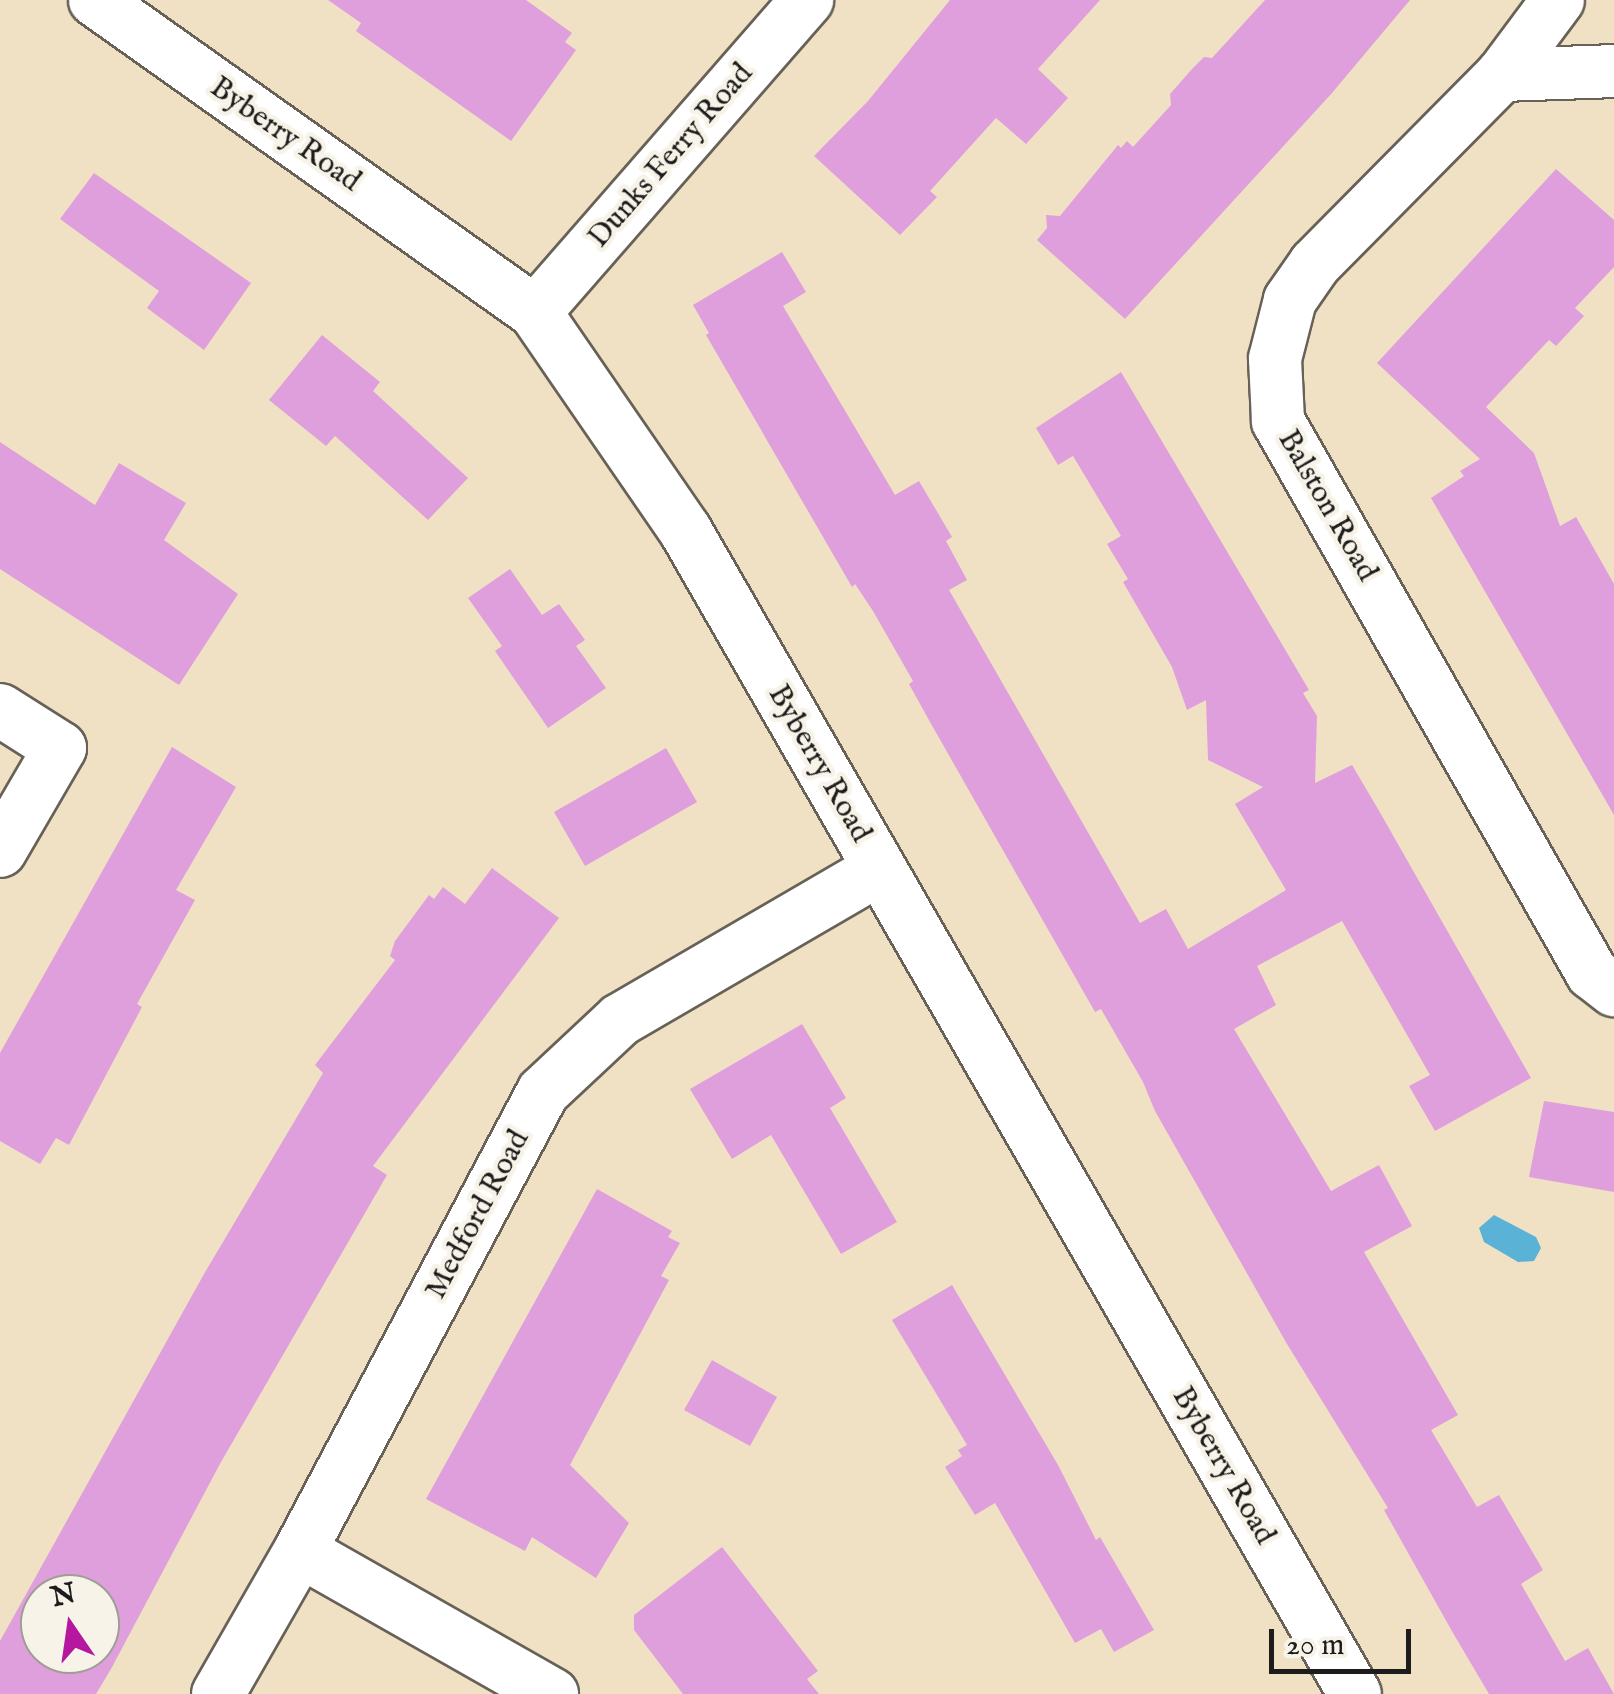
<!DOCTYPE html>
<style>
body{margin:0}
#map{position:relative;width:1614px;height:1694px;overflow:hidden;background:#f1e1c4;font-family:"IM FELL English",serif}
div>[style]{position:absolute}
.water>*{inset:0;background:#5ab2d7}
.building>*{inset:0;background:#de9fdc}
.roads{filter:drop-shadow(2px 0 #676157) drop-shadow(-2px 0 #676157) drop-shadow(0 2px #676157) drop-shadow(0 -2px #676157)}
.minor>*{height:52px;margin:-26px;padding:0 26px;transform-origin:26px;border-radius:26px;background:#fff}
span{translate:-50% -50%;white-space:nowrap;text-align:center;line-height:1.15;-webkit-text-stroke:9px #f7f3e8;paint-order:stroke}
.street-label{font-size:30px;color:#1c1c1c}
.north{position:absolute;left:20px;top:1574px;width:100px;height:100px;box-sizing:border-box;background:#f7f3e8;border:2px solid #9f9d96;border-radius:50%;rotate:347deg;font-size:28px;font-weight:700;line-height:40px;text-align:center;color:#1c1c1c}
.north::after{content:'';display:block;margin:auto;width:35px;height:45px;background:#b5179e;clip-path:polygon(50% 0,100% 100%,50% 72%,0 100%)}
.scale{position:absolute;left:1269px;top:1629px;width:142px;height:45px;box-sizing:border-box;border:5px solid #1c1c1c;border-top:0;padding-left:12px;font-size:30px;line-height:35px;white-space:nowrap;color:#1c1c1c;-webkit-text-stroke:8px #f7f3e8;paint-order:stroke}
</style>
<div id="map">
<div class="water">
<i style="clip-path:polygon(1494px 1215px,1536px 1237px,1541px 1248px,1534px 1261px,1518px 1262px,1484px 1242px,1479px 1228px)"></i>
</div>
<div class="building">
<i style="clip-path:polygon(328px 0,526px 0,572px 33px,565px 42px,576px 50px,511px 141px,356px 31px,361px 23px)"></i>
<i style="clip-path:polygon(950px 0,1100px 0,1038px 69px,1068px 98px,1026px 144px,996px 118px,930px 191px,937px 197px,900px 235px,814px 156px,868px 101px)"></i>
<i style="clip-path:polygon(1265px 0,1410px 0,1332px 93px,1125px 319px,1037px 240px,1047px 228px,1046px 215px,1060px 216px,1118px 145px,1121px 148px,1127px 141px,1133px 147px,1171px 105px,1170px 94px,1192px 69px,1204px 57px,1212px 58px)"></i>
<i style="clip-path:polygon(1556px 169px,1614px 220px,1614px 267px,1575px 308px,1584px 316px,1556px 346px,1549px 340px,1486px 407px,1534px 453px,1560px 526px,1576px 517px,1614px 584px,1614px 815px,1431px 498px,1464px 476px,1460px 471px,1480px 459px,1377px 363px)"></i>
<i style="clip-path:polygon(94px 173px,251px 283px,204px 350px,147px 308px,159px 291px,60px 219px)"></i>
<i style="clip-path:polygon(782px 252px,806px 292px,783px 306px,895px 495px,919px 481px,952px 537px,946px 541px,967px 580px,949px 590px,1140px 923px,1166px 909px,1188px 949px,1286px 890px,1235px 804px,1263px 787px,1208px 760px,1206px 700px,1187px 710px,1172px 667px,1123px 582px,1128px 579px,1107px 544px,1121px 536px,1073px 456px,1058px 465px,1036px 428px,1121px 372px,1309px 690px,1303px 693px,1317px 716px,1315px 783px,1352px 765px,1378px 809px,1531px 1078px,1435px 1131px,1409px 1086px,1430px 1075px,1342px 921px,1257px 966px,1276px 1005px,1234px 1029px,1331px 1191px,1379px 1165px,1412px 1226px,1364px 1252px,1458px 1415px,1431px 1430px,1477px 1507px,1499px 1495px,1543px 1570px,1521px 1584px,1565px 1661px,1588px 1648px,1614px 1694px,1489px 1694px,1453px 1633px,1384px 1510px,1388px 1508px,1287px 1344px,1155px 1111px,1143px 1082px,1101px 1009px,1095px 1012px,930px 722px,909px 684px,913px 681px,873px 611px,855px 584px,852px 587px,706px 335px,709px 333px,693px 305px)"></i>
<i style="clip-path:polygon(322px 335px,380px 382px,373px 391px,468px 478px,428px 520px,335px 436px,326px 446px,269px 400px)"></i>
<i style="clip-path:polygon(0 442px,95px 505px,119px 463px,186px 503px,164px 540px,238px 594px,179px 685px,0 569px)"></i>
<i style="clip-path:polygon(510px 569px,542px 615px,559px 604px,585px 640px,576px 646px,606px 688px,548px 728px,495px 651px,502px 646px,468px 598px)"></i>
<i style="clip-path:polygon(172px 747px,236px 787px,176px 890px,195px 900px,137px 1004px,142px 1007px,69px 1145px,56px 1138px,40px 1164px,0 1141px,0 1053px)"></i>
<i style="clip-path:polygon(666px 748px,697px 802px,585px 866px,554px 812px)"></i>
<i style="clip-path:polygon(evenodd,492px 868px,559px 918px,373px 1166px,387px 1175px,221px 1462px,111px 1669px,96px 1694px,0 1694px,0 1641px,204px 1274px,323px 1073px,315px 1065px,395px 960px,390px 956px,395px 941px,429px 895px,434px 899px,443px 887px,465px 904px,492px 868px,40px 1594px,100px 1594px,100px 1654px,40px 1654px,40px 1594px)"></i>
<i style="clip-path:polygon(802px 1024px,846px 1098px,830px 1108px,897px 1222px,841px 1254px,771px 1135px,732px 1159px,690px 1089px)"></i>
<i style="clip-path:polygon(1544px 1101px,1614px 1112px,1614px 1192px,1529px 1177px)"></i>
<i style="clip-path:polygon(597px 1189px,672px 1231px,668px 1237px,680px 1243px,661px 1276px,669px 1280px,570px 1465px,629px 1523px,596px 1578px,532px 1537px,525px 1551px,426px 1499px)"></i>
<i style="clip-path:polygon(952px 1285px,1058px 1465px,1096px 1540px,1100px 1537px,1154px 1630px,1114px 1652px,1101px 1629px,1075px 1643px,995px 1503px,975px 1515px,945px 1467px,962px 1456px,958px 1450px,967px 1445px,892px 1320px)"></i>
<i style="clip-path:polygon(712px 1360px,777px 1397px,750px 1446px,684px 1410px)"></i>
<i style="clip-path:polygon(722px 1547px,818px 1671px,807px 1679px,819px 1694px,683px 1694px,634px 1630px,634px 1615px)"></i>
</div>
<div class="roads">
<div class="minor">
<i style="left:95px;top:0;width:539px;rotate:35.34deg"></i>
<i style="left:535px;top:312px;width:265px;rotate:55.5deg"></i>
<i style="left:685px;top:530px;width:1343px;rotate:60.08deg"></i>
<i style="left:1558px;top:0;width:94px;rotate:126.7deg"></i>
<i style="left:1502px;top:75px;width:266px;rotate:134.7deg"></i>
<i style="left:1315px;top:264px;width:44px;rotate:124.8deg"></i>
<i style="left:1290px;top:300px;width:61px;rotate:104.3deg"></i>
<i style="left:1275px;top:359px;width:62px;rotate:87.2deg"></i>
<i style="left:1278px;top:421px;width:635px;rotate:60.37deg"></i>
<i style="left:1592px;top:973px;width:28px;rotate:38deg"></i>
<i style="left:1502px;top:75px;width:112px;rotate:-2deg"></i>
<i style="left:535px;top:312px;width:414px;rotate:-48.9deg"></i>
<i style="left:0;top:710px;width:71px;rotate:32.3deg"></i>
<i style="left:60px;top:748px;width:119px;rotate:120.2deg"></i>
<i style="left:300px;top:1551px;width:290px;rotate:29.6deg"></i>
<i style="left:218px;top:1694px;width:165px;rotate:-60.2deg"></i>
<i style="left:300px;top:1551px;width:519px;rotate:-62.1deg"></i>
<i style="left:543px;top:1092px;width:105px;rotate:-43.1deg"></i>
<i style="left:620px;top:1020px;width:300px;rotate:-30.2deg"></i>
</div>
</div>
<div class="street-label">
<span style="left:285px;top:135px;rotate:35deg">Byberry Road</span>
<span style="left:671px;top:156px;rotate:-49deg">Dunks Ferry Road</span>
<span style="left:1327px;top:506px;rotate:60deg">Balston Road</span>
<span style="left:819px;top:764px;rotate:60deg">Byberry Road</span>
<span style="left:478px;top:1215px;rotate:-62deg">Medford Road</span>
<span style="left:1223px;top:1466px;rotate:60deg">Byberry Road</span>
</div>
<div class="north">N</div>
<div class="scale">20 m</div>
</div>
